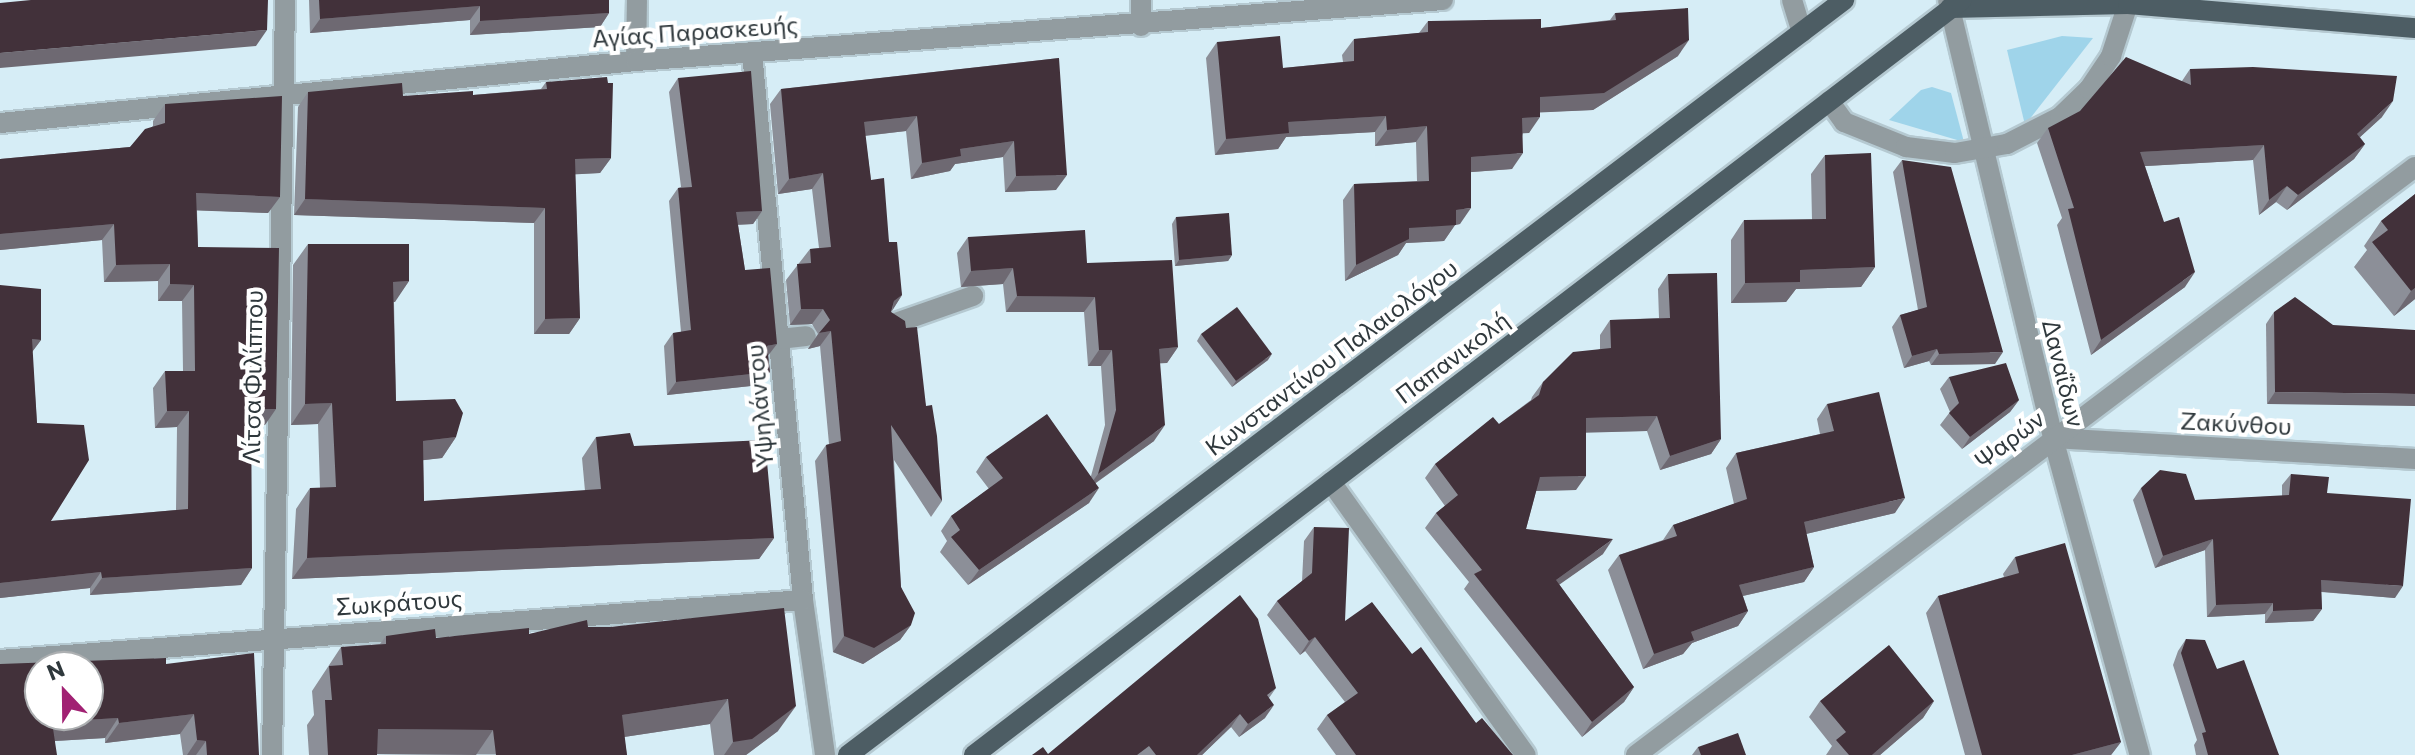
<!DOCTYPE html>
<meta charset="utf-8">
<style>
body{margin:0}
#map{position:relative;width:2415px;height:755px;overflow:hidden;background:#d6edf6;font-family:Commissioner,sans-serif}
div>[style]{position:absolute}
.green>*{inset:0;background:#9fd4ea}
.roads{filter:drop-shadow(2px 0 #b5c9d1) drop-shadow(-2px 0 #b5c9d1) drop-shadow(0 2px #b5c9d1) drop-shadow(0 -2px #b5c9d1)}
.minor>*{height:20px;margin:-10px;padding:0 10px;transform-origin:10px;border-radius:10px;background:#929ca0}
.major>*{height:20px;margin:-10px;padding:0 10px;transform-origin:10px;border-radius:10px;background:#4d5d64}
.wall>*{inset:0;background:#8c8f98}
.shaded-wall>*{inset:0;background:#6e6972}
.building>*{inset:0;background:#42313a}
span{translate:-50% -50%;white-space:nowrap;text-align:center;line-height:1.15;-webkit-text-stroke:8px #fff;paint-order:stroke}
.street-label{font-size:24px;color:#2f383c}
.north{position:absolute;left:24px;top:651px;width:80px;height:80px;box-sizing:border-box;background:#fff;border:2px solid #acafb1;border-radius:50%;rotate:338deg;font-size:22px;font-weight:700;line-height:32px;text-align:center;color:#2f383c}
.north::after{content:'';display:block;margin:auto;width:28px;height:36px;background:#a12173;clip-path:polygon(50% 0,100% 100%,50% 72%,0 100%)}
</style>
<div id="map">
<div class="green">
<i style="clip-path:polygon(2062px 36px,2093px 38px,2025px 125px,2007px 50px)"></i>
<i style="clip-path:polygon(1932px 87px,1951px 93px,1964px 142px,1889px 120px,1921px 90px)"></i>
</div>
<div class="roads">
<div class="minor">
<i style="left:1141px;top:0;width:26px;rotate:90deg"></i>
<i style="left:1792px;top:0;width:34px;rotate:73deg"></i>
<i style="left:1948px;top:0;width:450px;rotate:76.5deg"></i>
<i style="left:2053px;top:438px;width:329px;rotate:74.7deg"></i>
<i style="left:752px;top:52px;width:550px;rotate:84.68deg"></i>
<i style="left:803px;top:600px;width:157px;rotate:81.9deg"></i>
<i style="left:636px;top:61px;width:61px;rotate:-89.1deg"></i>
<i style="left:1829px;top:101px;width:26px;rotate:54deg"></i>
<i style="left:1844px;top:122px;width:67px;rotate:22deg"></i>
<i style="left:1906px;top:147px;width:49px;rotate:7deg"></i>
<i style="left:1955px;top:153px;width:53px;rotate:-9.8deg"></i>
<i style="left:2007px;top:144px;width:59px;rotate:-27deg"></i>
<i style="left:2060px;top:117px;width:40px;rotate:-44deg"></i>
<i style="left:2089px;top:89px;width:40px;rotate:-56deg"></i>
<i style="left:2111px;top:56px;width:55px;rotate:-71.9deg"></i>
<i style="left:0;top:123px;width:639px;rotate:-5.57deg"></i>
<i style="left:636px;top:61px;width:809px;rotate:-4.32deg"></i>
<i style="left:893px;top:324px;width:85px;rotate:-19.3deg"></i>
<i style="left:779px;top:339px;width:27px;rotate:-6deg"></i>
<i style="left:2053px;top:438px;width:363px;rotate:3.3deg"></i>
<i style="left:1331px;top:482px;width:335px;rotate:54.5deg"></i>
<i style="left:0;top:660px;width:805px;rotate:-4.27deg"></i>
<i style="left:272px;top:755px;width:755px;rotate:-89.01deg"></i>
<i style="left:1636px;top:755px;width:976px;rotate:-37.05deg"></i>
</div>
<div class="major">
<i style="left:1950px;top:8px;width:178px;rotate:-1.3deg"></i>
<i style="left:2128px;top:4px;width:288px;rotate:4.8deg"></i>
<i style="left:848px;top:755px;width:1250px;rotate:-37.16deg"></i>
<i style="left:974px;top:755px;width:1243px;rotate:-37.39deg"></i>
</div>
</div>
<div class="wall">
<i style="clip-path:polygon(309px 0,609px 0,609px 13px,600px 27px,470px 35px,470px 20px,310px 33px)"></i>
<i style="clip-path:polygon(1615px 13px,1678px 56px,1593px 110px,1540px 112px,1529px 133px,1523px 133px,1512px 169px,1471px 172px,1460px 224px,1455px 225px,1444px 241px,1406px 243px,1398px 255px,1345px 281px,1343px 200px,1354px 184px,1417px 181px,1416px 142px,1375px 146px,1375px 132px,1286px 137px,1278px 149px,1215px 155px,1206px 58px,1217px 42px,1283px 68px,1343px 62px,1342px 55px,1354px 39px,1419px 33px,1428px 21px,1541px 28px,1610px 20px)"></i>
<i style="clip-path:polygon(1059px 58px,1056px 190px,1005px 192px,1003px 157px,955px 164px,950px 171px,911px 179px,906px 131px,865px 136px,871px 180px,889px 242px,902px 295px,891px 312px,906px 328px,926px 406px,942px 501px,931px 517px,894px 460px,901px 587px,911px 625px,900px 640px,863px 664px,833px 652px,815px 461px,826px 445px,829px 444px,820px 346px,808px 349px,818px 334px,812px 324px,790px 325px,786px 280px,810px 249px,819px 248px,812px 189px,778px 194px,770px 104px,781px 89px)"></i>
<i style="clip-path:polygon(2190px 69px,2382px 117px,2360px 137px,2365px 144px,2354px 159px,2287px 210px,2276px 202px,2259px 215px,2253px 160px,2145px 166px,2185px 287px,2091px 355px,2057px 225px,2062px 218px,2037px 143px,2048px 128px,2182px 81px)"></i>
<i style="clip-path:polygon(678px 78px,762px 211px,753px 224px,738px 225px,745px 270px,768px 356px,770px 372px,760px 385px,667px 395px,664px 346px,673px 333px,681px 332px,669px 201px,678px 188px,681px 187px,669px 92px)"></i>
<i style="clip-path:polygon(546px 82px,611px 158px,600px 173px,575px 174px,580px 318px,569px 334px,534px 334px,534px 223px,294px 215px,298px 107px,308px 92px,403px 96px,473px 95px,541px 89px)"></i>
<i style="clip-path:polygon(165px 104px,280px 197px,268px 213px,197px 210px,198px 247px,265px 425px,251px 426px,252px 568px,241px 585px,90px 595px,90px 588px,0 598px,0 285px,41px 340px,32px 352px,37px 423px,51px 521px,176px 510px,177px 427px,155px 428px,153px 388px,165px 371px,183px 371px,182px 301px,158px 301px,158px 281px,104px 282px,102px 240px,0 250px,0 159px,130px 147px,153px 126px,153px 121px)"></i>
<i style="clip-path:polygon(1825px 155px,1875px 267px,1861px 287px,1796px 289px,1786px 302px,1731px 303px,1731px 240px,1744px 220px,1812px 220px,1811px 174px)"></i>
<i style="clip-path:polygon(1902px 160px,1995px 364px,1931px 365px,1929px 361px,1904px 368px,1892px 327px,1900px 315px,1918px 310px,1893px 172px)"></i>
<i style="clip-path:polygon(2415px 194px,2415px 299px,2394px 316px,2354px 267px,2367px 250px,2364px 246px,2381px 221px)"></i>
<i style="clip-path:polygon(1176px 217px,1232px 255px,1228px 261px,1175px 266px,1172px 224px)"></i>
<i style="clip-path:polygon(968px 237px,1087px 263px,1178px 347px,1167px 363px,1160px 363px,1154px 441px,1096px 483px,1089px 503px,968px 585px,940px 552px,947px 541px,941px 531px,951px 516px,989px 489px,976px 472px,986px 457px,1091px 476px,1105px 425px,1101px 366px,1088px 366px,1084px 312px,1006px 312px,1003px 284px,961px 287px,957px 253px)"></i>
<i style="clip-path:polygon(308px 244px,409px 281px,394px 302px,396px 401px,456px 437px,442px 458px,423px 460px,424px 501px,585px 491px,582px 458px,596px 437px,634px 446px,774px 538px,759px 559px,292px 579px,296px 509px,310px 488px,320px 488px,318px 424px,291px 425px,293px 265px)"></i>
<i style="clip-path:polygon(1668px 274px,1721px 439px,1711px 454px,1660px 470px,1647px 431px,1586px 432px,1576px 490px,1536px 491px,1526px 529px,1603px 554px,1559px 584px,1634px 687px,1624px 702px,1582px 737px,1464px 589px,1469px 582px,1425px 528px,1436px 513px,1445px 506px,1425px 478px,1435px 464px,1499px 424px,1531px 400px,1532px 397px,1543px 382px,1600px 349px,1600px 335px,1610px 320px,1659px 318px,1658px 289px)"></i>
<i style="clip-path:polygon(2274px 312px,2333px 325px,2267px 404px,2266px 324px)"></i>
<i style="clip-path:polygon(1201px 334px,1268px 360px,1232px 387px,1197px 341px)"></i>
<i style="clip-path:polygon(1949px 377px,2019px 400px,2010px 412px,1962px 449px,1940px 425px,1950px 412px,1940px 389px)"></i>
<i style="clip-path:polygon(1827px 404px,1895px 513px,1806px 534px,1814px 567px,1804px 582px,1743px 596px,1748px 611px,1738px 626px,1692px 643px,1683px 654px,1643px 669px,1608px 570px,1619px 555px,1663px 540px,1673px 525px,1734px 504px,1726px 468px,1736px 453px,1820px 434px,1817px 419px)"></i>
<i style="clip-path:polygon(2291px 474px,2327px 493px,2395px 598px,2321px 592px,2322px 609px,2313px 621px,2265px 623px,2265px 614px,2207px 617px,2205px 550px,2155px 568px,2133px 500px,2141px 488px,2195px 500px,2282px 496px,2282px 485px)"></i>
<i style="clip-path:polygon(1314px 527px,1345px 621px,1412px 654px,1476px 723px,1513px 755px,1336px 755px,1317px 729px,1327px 715px,1345px 702px,1305px 651px,1300px 655px,1267px 615px,1277px 601px,1302px 581px,1304px 541px)"></i>
<i style="clip-path:polygon(2015px 557px,2121px 742px,2111px 755px,1965px 755px,1926px 613px,1938px 596px,2004px 577px,2003px 574px)"></i>
<i style="clip-path:polygon(588px 627px,610px 627px,778px 731px,746px 755px,714px 755px,710px 724px,624px 737px,627px 755px,377px 754px,377px 755px,309px 755px,307px 725px,314px 715px,312px 691px,341px 647px,380px 644px,386px 636px,436px 638px,529px 634px)"></i>
<i style="clip-path:polygon(2186px 639px,2217px 669px,2279px 755px,2196px 755px,2194px 745px,2197px 740px,2173px 665px,2178px 651px)"></i>
<i style="clip-path:polygon(166px 664px,259px 755px,183px 755px,180px 734px,105px 743px,105px 738px,55px 741px,0 755px)"></i>
<i style="clip-path:polygon(1276px 688px,1269px 698px,1265px 718px,1239px 737px,1231px 727px,1202px 755px,1032px 755px,1048px 754px)"></i>
<i style="clip-path:polygon(1820px 701px,1934px 701px,1923px 718px,1880px 755px,1826px 755px,1832px 746px,1809px 717px)"></i>
<i style="clip-path:polygon(1698px 747px,1746px 755px,1692px 755px)"></i>
</div>
<div class="shaded-wall">
<i style="clip-path:polygon(480px 6px,470px 20px,310px 33px,320px 19px)"></i>
<i style="clip-path:polygon(609px 13px,600px 27px,470px 35px,480px 21px)"></i>
<i style="clip-path:polygon(267px 30px,256px 46px,0 68px,0 53px)"></i>
<i style="clip-path:polygon(1689px 40px,1678px 56px,1593px 110px,1529px 113px,1540px 97px)"></i>
<i style="clip-path:polygon(2393px 101px,2382px 117px,2347px 149px,2357px 134px)"></i>
<i style="clip-path:polygon(917px 116px,906px 131px,853px 137px,864px 122px)"></i>
<i style="clip-path:polygon(1386px 116px,1375px 132px,1286px 137px,1278px 149px,1215px 155px,1226px 139px,1288px 122px)"></i>
<i style="clip-path:polygon(1540px 117px,1529px 133px,1511px 134px,1522px 118px)"></i>
<i style="clip-path:polygon(1427px 126px,1416px 142px,1375px 146px,1387px 130px)"></i>
<i style="clip-path:polygon(1014px 141px,1003px 157px,955px 164px,950px 171px,911px 179px,922px 163px,960px 149px)"></i>
<i style="clip-path:polygon(2365px 144px,2354px 159px,2287px 210px,2298px 195px)"></i>
<i style="clip-path:polygon(2264px 145px,2253px 160px,2129px 167px,2140px 152px)"></i>
<i style="clip-path:polygon(1523px 153px,1512px 169px,1459px 173px,1471px 157px)"></i>
<i style="clip-path:polygon(611px 158px,600px 173px,564px 175px,575px 159px)"></i>
<i style="clip-path:polygon(823px 173px,812px 189px,778px 194px,789px 179px)"></i>
<i style="clip-path:polygon(1067px 175px,1056px 190px,1005px 192px,1016px 176px)"></i>
<i style="clip-path:polygon(2287px 186px,2276px 202px,2259px 215px,2269px 200px)"></i>
<i style="clip-path:polygon(196px 193px,280px 197px,268px 213px,184px 210px)"></i>
<i style="clip-path:polygon(305px 199px,545px 208px,534px 223px,294px 215px)"></i>
<i style="clip-path:polygon(1471px 208px,1460px 224px,1455px 225px,1444px 241px,1406px 243px,1398px 255px,1345px 281px,1356px 265px,1409px 228px,1456px 210px)"></i>
<i style="clip-path:polygon(762px 211px,753px 224px,727px 225px,736px 212px)"></i>
<i style="clip-path:polygon(114px 224px,102px 240px,0 250px,0 234px)"></i>
<i style="clip-path:polygon(1232px 255px,1228px 261px,1175px 266px,1179px 260px)"></i>
<i style="clip-path:polygon(170px 264px,158px 281px,104px 282px,116px 265px)"></i>
<i style="clip-path:polygon(1875px 267px,1861px 287px,1796px 289px,1786px 302px,1731px 303px,1745px 283px,1800px 270px)"></i>
<i style="clip-path:polygon(1013px 268px,1003px 284px,961px 287px,971px 271px)"></i>
<i style="clip-path:polygon(2195px 272px,2185px 287px,2091px 355px,2101px 340px)"></i>
<i style="clip-path:polygon(409px 281px,395px 302px,378px 302px,393px 282px)"></i>
<i style="clip-path:polygon(170px 284px,194px 285px,182px 301px,158px 301px)"></i>
<i style="clip-path:polygon(2415px 288px,2415px 299px,2394px 316px,2411px 291px)"></i>
<i style="clip-path:polygon(902px 295px,892px 311px,894px 301px)"></i>
<i style="clip-path:polygon(1017px 296px,1095px 297px,1084px 312px,1006px 312px)"></i>
<i style="clip-path:polygon(801px 309px,823px 309px,812px 324px,790px 325px)"></i>
<i style="clip-path:polygon(580px 318px,569px 334px,534px 334px,545px 319px)"></i>
<i style="clip-path:polygon(831px 331px,820px 346px,808px 349px,819px 333px)"></i>
<i style="clip-path:polygon(32px 339px,41px 340px,29px 356px)"></i>
<i style="clip-path:polygon(777px 344px,767px 357px,767px 346px)"></i>
<i style="clip-path:polygon(1178px 347px,1167px 363px,1149px 364px,1159px 349px)"></i>
<i style="clip-path:polygon(1937px 349px,1929px 361px,1904px 368px,1912px 356px)"></i>
<i style="clip-path:polygon(1099px 350px,1112px 350px,1101px 366px,1088px 366px)"></i>
<i style="clip-path:polygon(2003px 352px,1995px 364px,1931px 365px,1939px 354px)"></i>
<i style="clip-path:polygon(1272px 354px,1268px 360px,1232px 387px,1236px 381px)"></i>
<i style="clip-path:polygon(770px 372px,760px 385px,667px 395px,676px 382px)"></i>
<i style="clip-path:polygon(2275px 392px,2415px 394px,2415px 406px,2267px 404px)"></i>
<i style="clip-path:polygon(2019px 400px,2010px 412px,1962px 449px,1970px 437px)"></i>
<i style="clip-path:polygon(332px 403px,318px 424px,291px 425px,305px 404px)"></i>
<i style="clip-path:polygon(251px 409px,276px 409px,265px 425px,239px 426px)"></i>
<i style="clip-path:polygon(167px 411px,189px 411px,177px 427px,155px 428px)"></i>
<i style="clip-path:polygon(1657px 416px,1647px 431px,1576px 433px,1586px 418px)"></i>
<i style="clip-path:polygon(1165px 425px,1154px 441px,1087px 489px,1098px 474px)"></i>
<i style="clip-path:polygon(456px 437px,442px 458px,408px 462px,423px 441px)"></i>
<i style="clip-path:polygon(1721px 439px,1711px 454px,1660px 470px,1670px 456px)"></i>
<i style="clip-path:polygon(1586px 476px,1576px 490px,1530px 491px,1540px 477px)"></i>
<i style="clip-path:polygon(1099px 488px,1089px 503px,968px 585px,979px 570px)"></i>
<i style="clip-path:polygon(1905px 498px,1895px 513px,1793px 537px,1804px 522px)"></i>
<i style="clip-path:polygon(774px 538px,759px 559px,292px 579px,307px 558px)"></i>
<i style="clip-path:polygon(1613px 539px,1603px 554px,1546px 594px,1556px 580px)"></i>
<i style="clip-path:polygon(2213px 539px,2205px 550px,2155px 568px,2163px 556px)"></i>
<i style="clip-path:polygon(1814px 567px,1804px 582px,1729px 599px,1739px 585px)"></i>
<i style="clip-path:polygon(252px 568px,241px 585px,90px 595px,102px 578px)"></i>
<i style="clip-path:polygon(101px 572px,90px 588px,0 598px,0 583px)"></i>
<i style="clip-path:polygon(2321px 580px,2403px 586px,2395px 598px,2313px 591px)"></i>
<i style="clip-path:polygon(2273px 603px,2265px 614px,2207px 617px,2216px 605px)"></i>
<i style="clip-path:polygon(2322px 609px,2313px 621px,2265px 623px,2273px 611px)"></i>
<i style="clip-path:polygon(1748px 611px,1738px 626px,1692px 643px,1683px 654px,1643px 669px,1654px 654px,1691px 632px)"></i>
<i style="clip-path:polygon(911px 625px,900px 640px,863px 664px,833px 652px,844px 636px)"></i>
<i style="clip-path:polygon(1315px 637px,1305px 651px,1300px 655px,1309px 641px)"></i>
<i style="clip-path:polygon(1634px 687px,1624px 702px,1582px 737px,1592px 722px)"></i>
<i style="clip-path:polygon(728px 699px,710px 724px,604px 740px,622px 715px)"></i>
<i style="clip-path:polygon(1934px 701px,1923px 718px,1880px 755px,1872px 755px)"></i>
<i style="clip-path:polygon(1274px 705px,1265px 718px,1239px 737px,1248px 724px)"></i>
<i style="clip-path:polygon(796px 706px,778px 731px,746px 755px,724px 755px,733px 742px)"></i>
<i style="clip-path:polygon(194px 714px,180px 734px,105px 743px,119px 723px)"></i>
<i style="clip-path:polygon(1240px 714px,1231px 727px,1202px 755px,1197px 755px)"></i>
<i style="clip-path:polygon(118px 718px,105px 738px,38px 742px,52px 722px)"></i>
<i style="clip-path:polygon(378px 729px,493px 730px,476px 755px,360px 754px)"></i>
<i style="clip-path:polygon(197px 740px,206px 741px,196px 755px,187px 755px)"></i>
<i style="clip-path:polygon(2121px 742px,2111px 755px,2072px 755px)"></i>
</div>
<div class="building">
<i style="clip-path:polygon(31px 0,268px 0,267px 30px,0 53px,0 3px)"></i>
<i style="clip-path:polygon(319px 0,609px 0,609px 13px,480px 21px,480px 6px,320px 19px)"></i>
<i style="clip-path:polygon(1688px 8px,1689px 40px,1604px 93px,1540px 97px,1540px 117px,1522px 118px,1523px 153px,1471px 157px,1471px 208px,1456px 210px,1456px 225px,1409px 228px,1409px 239px,1356px 265px,1354px 184px,1429px 181px,1427px 126px,1387px 130px,1386px 116px,1288px 122px,1289px 133px,1226px 139px,1217px 42px,1280px 36px,1283px 68px,1354px 61px,1354px 39px,1428px 32px,1428px 21px,1541px 19px,1541px 28px,1616px 20px,1615px 13px)"></i>
<i style="clip-path:polygon(2126px 57px,2191px 85px,2190px 69px,2253px 67px,2397px 76px,2393px 101px,2357px 134px,2365px 144px,2298px 195px,2287px 186px,2269px 200px,2264px 145px,2140px 152px,2164px 222px,2179px 217px,2195px 272px,2101px 340px,2068px 209px,2074px 208px,2048px 128px,2080px 111px)"></i>
<i style="clip-path:polygon(1059px 58px,1067px 175px,1016px 176px,1014px 141px,960px 149px,961px 156px,922px 163px,917px 116px,864px 122px,871px 180px,884px 178px,889px 242px,897px 242px,902px 295px,894px 301px,891px 312px,905px 321px,906px 328px,917px 327px,926px 406px,932px 405px,937px 436px,942px 501px,891px 425px,901px 587px,915px 613px,911px 625px,874px 648px,844px 636px,826px 445px,841px 441px,831px 331px,819px 333px,830px 320px,823px 309px,801px 309px,797px 264px,811px 263px,810px 249px,831px 247px,823px 173px,789px 179px,781px 89px)"></i>
<i style="clip-path:polygon(751px 71px,762px 211px,736px 212px,745px 270px,770px 268px,777px 344px,767px 346px,770px 372px,676px 382px,673px 333px,691px 330px,678px 188px,692px 187px,678px 78px)"></i>
<i style="clip-path:polygon(607px 77px,608px 83px,613px 83px,611px 158px,575px 159px,580px 318px,545px 319px,545px 208px,305px 199px,308px 92px,402px 83px,403px 96px,473px 91px,473px 95px,547px 89px,546px 82px)"></i>
<i style="clip-path:polygon(282px 96px,280px 197px,196px 193px,198px 247px,279px 248px,276px 409px,251px 409px,252px 568px,102px 578px,101px 572px,0 583px,0 285px,41px 289px,41px 340px,32px 339px,37px 423px,84px 425px,89px 460px,51px 521px,188px 509px,189px 411px,167px 411px,165px 371px,195px 371px,194px 285px,170px 284px,170px 264px,116px 265px,114px 224px,0 234px,0 159px,130px 147px,145px 129px,165px 123px,165px 104px)"></i>
<i style="clip-path:polygon(1871px 153px,1875px 267px,1800px 270px,1800px 282px,1745px 283px,1744px 220px,1826px 219px,1825px 155px)"></i>
<i style="clip-path:polygon(1902px 160px,1951px 167px,2003px 352px,1939px 354px,1937px 349px,1912px 356px,1900px 315px,1927px 307px)"></i>
<i style="clip-path:polygon(2415px 194px,2415px 288px,2411px 291px,2372px 242px,2388px 230px,2381px 221px)"></i>
<i style="clip-path:polygon(1229px 213px,1232px 255px,1179px 260px,1176px 217px)"></i>
<i style="clip-path:polygon(1085px 230px,1087px 263px,1172px 260px,1178px 347px,1159px 349px,1165px 425px,1098px 474px,1116px 410px,1112px 350px,1099px 350px,1095px 297px,1017px 296px,1013px 268px,971px 271px,968px 237px)"></i>
<i style="clip-path:polygon(308px 244px,409px 244px,409px 281px,393px 282px,396px 401px,455px 399px,463px 413px,456px 437px,423px 441px,424px 501px,601px 489px,596px 437px,630px 433px,634px 446px,765px 440px,774px 538px,307px 558px,310px 488px,336px 487px,332px 403px,305px 404px)"></i>
<i style="clip-path:polygon(1717px 273px,1721px 439px,1670px 456px,1657px 416px,1586px 418px,1586px 476px,1540px 477px,1526px 529px,1613px 539px,1556px 580px,1634px 687px,1592px 722px,1474px 574px,1482px 570px,1436px 513px,1458px 495px,1435px 464px,1493px 417px,1499px 424px,1539px 395px,1543px 382px,1573px 352px,1611px 348px,1610px 320px,1670px 318px,1668px 274px)"></i>
<i style="clip-path:polygon(2295px 297px,2333px 325px,2415px 330px,2415px 394px,2275px 392px,2274px 312px)"></i>
<i style="clip-path:polygon(1237px 307px,1272px 354px,1236px 381px,1201px 334px)"></i>
<i style="clip-path:polygon(2006px 363px,2019px 400px,1970px 437px,1949px 413px,1959px 403px,1949px 377px)"></i>
<i style="clip-path:polygon(1879px 392px,1905px 498px,1804px 522px,1814px 567px,1739px 585px,1748px 611px,1691px 632px,1694px 640px,1654px 654px,1619px 555px,1677px 536px,1673px 525px,1747px 499px,1736px 453px,1834px 431px,1827px 404px)"></i>
<i style="clip-path:polygon(1047px 414px,1099px 488px,979px 570px,951px 537px,960px 530px,951px 516px,1003px 478px,986px 457px)"></i>
<i style="clip-path:polygon(2160px 470px,2186px 474px,2195px 500px,2289px 495px,2291px 474px,2329px 477px,2327px 493px,2411px 499px,2403px 586px,2321px 580px,2322px 609px,2273px 611px,2273px 603px,2216px 605px,2213px 539px,2163px 556px,2141px 488px)"></i>
<i style="clip-path:polygon(1314px 527px,1349px 528px,1345px 621px,1372px 602px,1412px 654px,1421px 647px,1476px 723px,1482px 718px,1513px 755px,1356px 755px,1327px 715px,1358px 693px,1315px 637px,1309px 641px,1277px 601px,1312px 573px)"></i>
<i style="clip-path:polygon(2065px 543px,2121px 742px,2072px 755px,1982px 755px,1938px 596px,2019px 573px,2015px 557px)"></i>
<i style="clip-path:polygon(1240px 595px,1258px 619px,1276px 688px,1267px 695px,1274px 705px,1248px 724px,1240px 714px,1197px 755px,1156px 755px,1149px 746px,1137px 755px,1032px 755px,1043px 747px,1048px 754px)"></i>
<i style="clip-path:polygon(784px 608px,796px 706px,752px 739px,733px 742px,728px 699px,622px 715px,627px 755px,496px 755px,493px 730px,378px 729px,377px 755px,328px 755px,325px 700px,332px 700px,329px 666px,343px 665px,341px 647px,386px 644px,386px 636px,435px 629px,436px 638px,529px 628px,529px 634px,587px 620px,588px 627px,610px 627px)"></i>
<i style="clip-path:polygon(2186px 639px,2205px 640px,2217px 669px,2244px 660px,2279px 755px,2208px 755px,2202px 733px,2206px 732px,2181px 653px)"></i>
<i style="clip-path:polygon(1889px 645px,1934px 701px,1872px 755px,1849px 755px,1836px 740px,1846px 732px,1820px 701px)"></i>
<i style="clip-path:polygon(evenodd,254px 653px,259px 755px,207px 755px,206px 741px,197px 740px,194px 714px,119px 723px,118px 718px,52px 722px,57px 755px,0 755px,0 664px,166px 658px,166px 664px,254px 653px,40px 667px,88px 667px,88px 715px,40px 715px,40px 667px)"></i>
<i style="clip-path:polygon(1738px 733px,1746px 755px,1701px 755px,1698px 747px)"></i>
</div>
<div class="street-label">
<span style="left:695px;top:31px;rotate:-4deg">Αγίας Παρασκευής</span>
<span style="left:1331px;top:357px;rotate:-37deg">Κωνσταντίνου Παλαιολόγου</span>
<span style="left:1452px;top:357px;rotate:-37deg">Παπανικολή</span>
<span style="left:2064px;top:373px;rotate:76deg">Δαναΐδων</span>
<span style="left:252px;top:377px;rotate:-89deg">Λίτσα Φιλίππου</span>
<span style="left:759px;top:406px;rotate:-95deg">Υψηλάντου</span>
<span style="left:2236px;top:423px;rotate:3deg">Ζακύνθου</span>
<span style="left:2009px;top:439px;rotate:-37deg">Ψαρών</span>
<span style="left:399px;top:602px;rotate:-4deg">Σωκράτους</span>
</div>
<div class="north">N</div>
</div>
